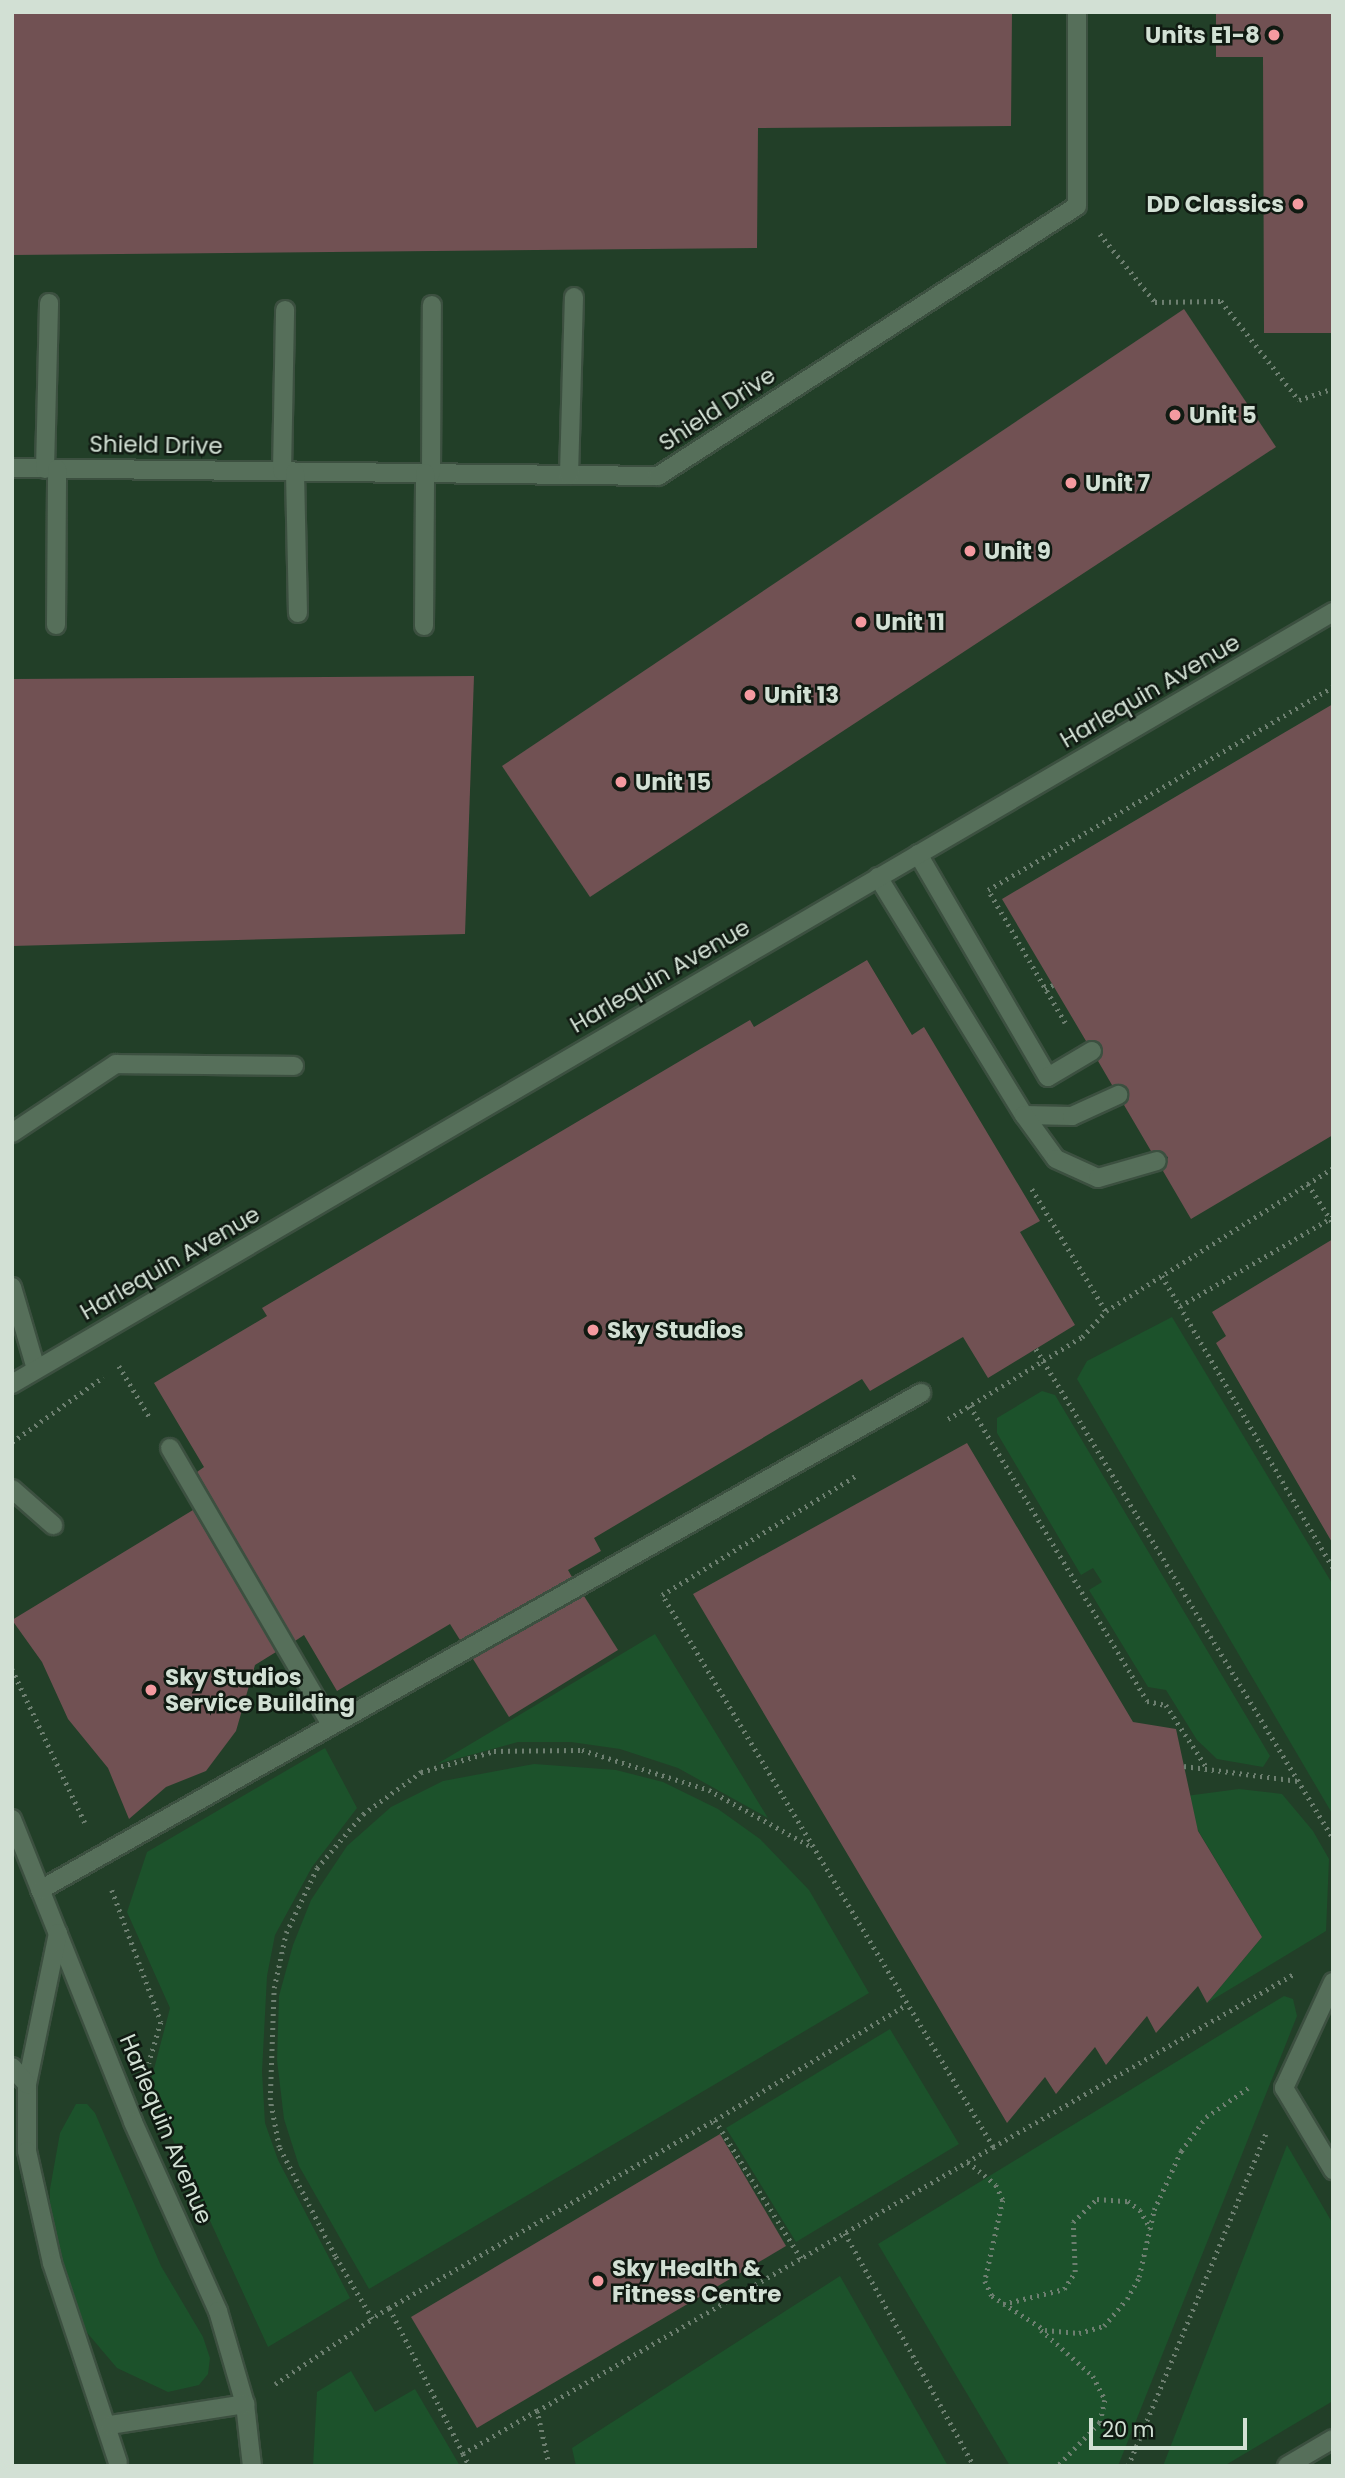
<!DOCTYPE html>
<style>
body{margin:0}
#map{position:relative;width:1345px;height:2478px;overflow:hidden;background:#1f3524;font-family:Poppins,sans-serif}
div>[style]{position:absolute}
.built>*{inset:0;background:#223f28}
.green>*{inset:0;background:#1c522b}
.building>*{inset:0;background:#715153}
.path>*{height:4.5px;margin-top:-2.25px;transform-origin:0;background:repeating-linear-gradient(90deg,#6d7f70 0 2px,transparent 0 7px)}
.roads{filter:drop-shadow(2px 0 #3c5040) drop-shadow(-2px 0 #3c5040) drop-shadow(0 2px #3c5040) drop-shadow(0 -2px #3c5040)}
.service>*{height:18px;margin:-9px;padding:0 9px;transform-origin:9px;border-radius:9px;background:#566f5a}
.dots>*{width:19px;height:19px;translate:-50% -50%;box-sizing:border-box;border:4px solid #101a12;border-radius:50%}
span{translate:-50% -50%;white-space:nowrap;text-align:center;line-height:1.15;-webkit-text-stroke:5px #101a12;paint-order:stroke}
.poi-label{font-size:23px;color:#d2e0d4;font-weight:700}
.right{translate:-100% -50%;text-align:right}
.left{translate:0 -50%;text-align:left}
.street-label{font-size:23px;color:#d2e0d4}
.frame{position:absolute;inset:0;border:14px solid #d2e0d4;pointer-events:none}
.scale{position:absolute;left:1089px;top:2418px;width:158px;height:32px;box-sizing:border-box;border:4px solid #d2e0d4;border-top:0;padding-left:9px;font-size:21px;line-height:24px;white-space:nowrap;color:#d2e0d4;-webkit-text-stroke:5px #101a12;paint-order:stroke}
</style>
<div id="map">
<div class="built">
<i style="clip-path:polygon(12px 12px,1333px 12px,1333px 2466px,12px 2466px)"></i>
</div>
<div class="green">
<i style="clip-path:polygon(1172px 1317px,1333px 1585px,1333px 1815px,1077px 1379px,1087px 1361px)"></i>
<i style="clip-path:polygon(1042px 1391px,1055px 1395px,1270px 1756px,1263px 1767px,1217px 1759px,1197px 1740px,1166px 1690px,1148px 1687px,1089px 1590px,1102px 1582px,1093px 1568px,1081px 1575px,997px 1433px,997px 1418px)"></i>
<i style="clip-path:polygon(655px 1634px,768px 1818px,678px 1768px,620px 1749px,571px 1742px,518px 1742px,437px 1764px)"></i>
<i style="clip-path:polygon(325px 1748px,357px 1808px,312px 1867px,275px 1935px,267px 1976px,262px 2072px,265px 2123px,278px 2160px,350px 2298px,268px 2347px,149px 2088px,170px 2008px,127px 1912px,147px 1852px)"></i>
<i style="clip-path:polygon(534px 1764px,616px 1770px,663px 1782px,718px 1809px,760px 1839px,809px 1890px,869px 1993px,369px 2289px,299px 2166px,284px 2119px,277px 2060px,279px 1996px,293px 1945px,311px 1900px,347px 1846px,391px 1807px,443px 1781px)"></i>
<i style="clip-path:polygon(1239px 1789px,1282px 1794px,1313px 1831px,1329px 1859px,1326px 1931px,1207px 2003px,1262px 1937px,1178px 1797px)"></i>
<i style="clip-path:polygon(1284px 1996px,1293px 1999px,1297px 2016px,1118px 2466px,1010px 2466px,878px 2244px)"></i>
<i style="clip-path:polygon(890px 2029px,959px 2144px,796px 2242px,726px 2128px)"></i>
<i style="clip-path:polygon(76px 2104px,87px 2104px,95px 2113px,161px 2266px,203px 2337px,210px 2358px,208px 2374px,199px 2385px,168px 2392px,117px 2368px,84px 2329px,74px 2308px,50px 2217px,50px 2189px,60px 2133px)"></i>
<i style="clip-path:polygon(1287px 2145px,1333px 2224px,1333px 2401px,1224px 2466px,1163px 2466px)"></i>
<i style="clip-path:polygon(840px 2276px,948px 2466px,576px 2466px,572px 2448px)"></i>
<i style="clip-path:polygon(351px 2371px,375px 2412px,415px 2389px,460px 2466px,313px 2466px,317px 2392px)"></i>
</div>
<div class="building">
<i style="clip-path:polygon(12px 12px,1012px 12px,1011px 126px,758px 128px,757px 248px,12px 255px)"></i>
<i style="clip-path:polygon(1216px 12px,1333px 12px,1333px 333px,1264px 333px,1263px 57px,1216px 57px)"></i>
<i style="clip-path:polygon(1184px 309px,1276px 447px,590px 897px,502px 766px)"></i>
<i style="clip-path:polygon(474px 676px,465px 934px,12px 946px,12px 679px)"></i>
<i style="clip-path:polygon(1333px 704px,1333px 1135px,1191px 1219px,1163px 1171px,1168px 1157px,1151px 1151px,1124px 1105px,1128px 1090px,1112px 1085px,1098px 1061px,1102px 1046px,1086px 1041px,1002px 899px)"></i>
<i style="clip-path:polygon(867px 960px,912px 1035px,924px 1027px,1040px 1221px,1020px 1232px,1075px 1325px,988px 1378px,963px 1337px,870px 1391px,862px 1379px,594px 1538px,601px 1551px,568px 1570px,572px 1577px,460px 1640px,450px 1624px,337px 1691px,304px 1635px,295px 1641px,197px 1472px,204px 1467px,154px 1383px,267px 1316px,262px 1308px,702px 1048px,750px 1020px,754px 1027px)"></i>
<i style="clip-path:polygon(1333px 1239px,1333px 1544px,1216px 1343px,1226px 1336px,1212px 1312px)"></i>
<i style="clip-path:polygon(967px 1443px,1133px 1722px,1176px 1729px,1198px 1831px,1262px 1937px,1207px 2003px,1198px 1986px,1156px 2033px,1147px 2016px,1106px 2065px,1095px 2047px,1056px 2094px,1045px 2077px,1007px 2123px,693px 1594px)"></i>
<i style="clip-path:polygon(193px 1510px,276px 1652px,255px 1665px,236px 1731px,206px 1771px,166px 1787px,129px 1819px,108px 1768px,68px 1719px,42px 1662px,12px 1620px)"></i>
<i style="clip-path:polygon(584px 1596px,618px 1650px,509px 1717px,473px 1659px)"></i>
<i style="clip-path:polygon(720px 2134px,786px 2246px,477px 2428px,411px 2317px)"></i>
</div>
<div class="path">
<i style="left:1100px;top:234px;width:87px;rotate:51deg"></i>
<i style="left:1155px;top:302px;width:66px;rotate:-0.9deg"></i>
<i style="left:1221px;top:301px;width:126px;rotate:51.8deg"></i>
<i style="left:1299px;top:400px;width:36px;rotate:-19deg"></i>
<i style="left:1045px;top:989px;width:9px;rotate:-27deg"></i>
<i style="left:1065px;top:1023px;width:154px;rotate:-120.1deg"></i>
<i style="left:988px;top:890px;width:400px;rotate:-30.5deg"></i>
<i style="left:1308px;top:1184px;width:46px;rotate:57.3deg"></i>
<i style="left:1032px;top:1189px;width:143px;rotate:58.8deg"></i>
<i style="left:1162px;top:1276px;width:338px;rotate:59.6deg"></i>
<i style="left:1180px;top:1306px;width:177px;rotate:-30.2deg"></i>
<i style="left:1036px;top:1349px;width:572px;rotate:58.73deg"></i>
<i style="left:119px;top:1366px;width:61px;rotate:59.2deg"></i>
<i style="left:970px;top:1406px;width:344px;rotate:59deg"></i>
<i style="left:1147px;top:1701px;width:19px;rotate:12deg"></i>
<i style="left:1166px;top:1705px;width:75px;rotate:56.9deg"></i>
<i style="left:948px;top:1419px;width:157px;rotate:-31.5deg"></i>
<i style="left:1082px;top:1337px;width:35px;rotate:-47deg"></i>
<i style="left:1106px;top:1311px;width:268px;rotate:-32.2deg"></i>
<i style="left:12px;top:1442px;width:112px;rotate:-35.5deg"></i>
<i style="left:12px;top:1669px;width:170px;rotate:64.6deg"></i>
<i style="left:1184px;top:1766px;width:115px;rotate:7.5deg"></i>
<i style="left:112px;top:1890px;width:141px;rotate:69.6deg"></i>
<i style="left:161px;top:2022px;width:43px;rotate:106.3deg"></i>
<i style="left:715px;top:2120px;width:223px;rotate:-31.1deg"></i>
<i style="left:993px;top:2147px;width:349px;rotate:-29.9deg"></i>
<i style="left:968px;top:2162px;width:36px;rotate:39deg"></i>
<i style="left:996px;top:2185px;width:17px;rotate:65deg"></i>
<i style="left:1003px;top:2200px;width:83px;rotate:102.5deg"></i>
<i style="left:985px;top:2281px;width:17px;rotate:65deg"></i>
<i style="left:992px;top:2296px;width:63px;rotate:32.7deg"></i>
<i style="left:1045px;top:2330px;width:34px;rotate:5deg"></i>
<i style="left:1079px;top:2333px;width:26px;rotate:-16deg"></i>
<i style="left:1104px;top:2326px;width:35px;rotate:-50deg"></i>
<i style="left:1127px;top:2299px;width:25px;rotate:-61deg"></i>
<i style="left:1139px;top:2277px;width:69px;rotate:-77.4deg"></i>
<i style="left:1154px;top:2210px;width:65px;rotate:-65.4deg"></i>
<i style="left:1181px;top:2151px;width:42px;rotate:-53.7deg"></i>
<i style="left:1206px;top:2117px;width:51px;rotate:-34.6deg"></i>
<i style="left:845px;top:2233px;width:266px;rotate:61deg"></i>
<i style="left:1003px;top:2304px;width:63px;rotate:-13.8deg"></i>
<i style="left:1064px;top:2289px;width:20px;rotate:-57deg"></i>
<i style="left:1075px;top:2272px;width:50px;rotate:-92.3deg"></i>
<i style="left:1073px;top:2222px;width:33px;rotate:-44deg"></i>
<i style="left:1097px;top:2199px;width:31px;rotate:4deg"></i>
<i style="left:1128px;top:2201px;width:15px;rotate:37deg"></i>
<i style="left:1140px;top:2210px;width:22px;rotate:60deg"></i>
<i style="left:389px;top:2308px;width:20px;rotate:147deg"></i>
<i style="left:372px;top:2319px;width:73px;rotate:-120.4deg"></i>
<i style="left:335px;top:2256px;width:123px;rotate:-117.2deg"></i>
<i style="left:279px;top:2147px;width:48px;rotate:-100.8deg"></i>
<i style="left:270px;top:2100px;width:112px;rotate:-88deg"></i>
<i style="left:274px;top:1988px;width:56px;rotate:-77.7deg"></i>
<i style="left:286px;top:1933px;width:72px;rotate:-64.5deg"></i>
<i style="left:317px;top:1868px;width:71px;rotate:-49.6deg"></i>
<i style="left:363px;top:1814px;width:72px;rotate:-35.9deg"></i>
<i style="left:421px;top:1772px;width:76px;rotate:-16deg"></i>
<i style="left:494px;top:1751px;width:88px;rotate:-0.7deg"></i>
<i style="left:582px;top:1750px;width:133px;rotate:17.5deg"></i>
<i style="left:709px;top:1790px;width:118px;rotate:29deg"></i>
<i style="left:1041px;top:2330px;width:69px;rotate:41.5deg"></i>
<i style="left:1093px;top:2376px;width:27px;rotate:63deg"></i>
<i style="left:1105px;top:2400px;width:24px;rotate:102deg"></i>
<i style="left:1100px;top:2423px;width:60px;rotate:134.3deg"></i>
<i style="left:275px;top:2384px;width:117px;rotate:-33.8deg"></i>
<i style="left:537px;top:2411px;width:86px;rotate:149.8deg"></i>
<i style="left:463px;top:2454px;width:164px;rotate:-116.9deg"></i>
<i style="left:389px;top:2308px;width:376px;rotate:-30deg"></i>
<i style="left:715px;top:2120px;width:163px;rotate:58.1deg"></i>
<i style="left:463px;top:2454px;width:14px;rotate:60deg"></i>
<i style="left:549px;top:2466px;width:56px;rotate:-102.3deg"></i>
<i style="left:537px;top:2411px;width:527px;rotate:-30.07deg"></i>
<i style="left:993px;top:2147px;width:644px;rotate:-120.95deg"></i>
<i style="left:662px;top:1595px;width:229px;rotate:-31.6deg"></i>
<i style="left:1128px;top:2466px;width:363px;rotate:-67.5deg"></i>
</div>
<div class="roads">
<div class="service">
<i style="left:12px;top:468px;width:646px;rotate:0.71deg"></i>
<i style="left:658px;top:476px;width:498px;rotate:-32.8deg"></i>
<i style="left:1077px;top:206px;width:194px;rotate:-90deg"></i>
<i style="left:45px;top:469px;width:166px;rotate:-88.6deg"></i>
<i style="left:282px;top:471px;width:161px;rotate:-88.9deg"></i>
<i style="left:295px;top:472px;width:141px;rotate:88.8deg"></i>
<i style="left:431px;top:473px;width:168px;rotate:-89.7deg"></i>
<i style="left:569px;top:475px;width:178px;rotate:-88.4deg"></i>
<i style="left:56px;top:625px;width:156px;rotate:-89.6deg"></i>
<i style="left:424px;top:626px;width:153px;rotate:-89.6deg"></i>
<i style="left:918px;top:854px;width:258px;rotate:59.8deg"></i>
<i style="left:1048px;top:1077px;width:51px;rotate:-30.6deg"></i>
<i style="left:878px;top:877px;width:279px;rotate:58.5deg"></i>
<i style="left:1024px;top:1115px;width:48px;rotate:1.2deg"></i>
<i style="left:1072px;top:1116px;width:51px;rotate:-24.5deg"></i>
<i style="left:1024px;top:1115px;width:54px;rotate:54deg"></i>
<i style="left:1056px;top:1159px;width:46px;rotate:24.3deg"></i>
<i style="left:1098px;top:1178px;width:61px;rotate:-16.1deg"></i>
<i style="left:12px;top:1133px;width:125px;rotate:-33.6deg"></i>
<i style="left:116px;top:1064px;width:178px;rotate:0.6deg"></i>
<i style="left:12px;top:1287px;width:85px;rotate:73.7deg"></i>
<i style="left:12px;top:1384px;width:1530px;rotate:-30.3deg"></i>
<i style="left:170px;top:1448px;width:320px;rotate:59.8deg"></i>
<i style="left:12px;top:1489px;width:55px;rotate:41.3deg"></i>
<i style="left:12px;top:1819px;width:326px;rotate:68.2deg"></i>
<i style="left:133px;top:2122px;width:207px;rotate:65.8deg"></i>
<i style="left:218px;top:2311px;width:97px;rotate:73.8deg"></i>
<i style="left:245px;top:2404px;width:62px;rotate:83.6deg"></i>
<i style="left:40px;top:1890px;width:1012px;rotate:-29.43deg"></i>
<i style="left:58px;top:1933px;width:154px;rotate:101.6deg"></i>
<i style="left:27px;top:2084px;width:67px;rotate:90deg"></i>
<i style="left:27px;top:2151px;width:115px;rotate:77.4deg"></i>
<i style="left:52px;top:2263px;width:210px;rotate:71.7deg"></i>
<i style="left:1333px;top:1982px;width:117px;rotate:114.8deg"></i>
<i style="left:1284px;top:2088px;width:96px;rotate:59.1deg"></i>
<i style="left:12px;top:2067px;width:23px;rotate:49deg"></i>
<i style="left:110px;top:2425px;width:137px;rotate:-8.8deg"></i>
<i style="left:1287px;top:2466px;width:53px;rotate:-30.4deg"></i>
</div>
</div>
<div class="dots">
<i style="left:1274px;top:35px;background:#f49aa0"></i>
<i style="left:1298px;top:204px;background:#f49aa0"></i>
<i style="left:1175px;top:415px;background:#f49aa0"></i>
<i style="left:1071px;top:483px;background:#f49aa0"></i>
<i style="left:970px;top:551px;background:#f49aa0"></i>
<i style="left:861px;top:622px;background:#f49aa0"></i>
<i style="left:750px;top:695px;background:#f49aa0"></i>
<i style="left:621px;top:782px;background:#f49aa0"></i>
<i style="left:593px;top:1330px;background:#f49aa0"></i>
<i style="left:151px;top:1690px;background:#f49aa0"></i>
<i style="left:598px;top:2281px;background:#f49aa0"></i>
</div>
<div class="poi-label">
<span class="right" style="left:1260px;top:35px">Units E1-8</span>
<span class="right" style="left:1284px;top:204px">DD Classics</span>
<span class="left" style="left:1189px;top:415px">Unit 5</span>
<span class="left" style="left:1085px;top:483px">Unit 7</span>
<span class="left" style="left:984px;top:551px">Unit 9</span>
<span class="left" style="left:875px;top:622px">Unit 11</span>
<span class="left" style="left:764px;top:695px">Unit 13</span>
<span class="left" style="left:635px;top:782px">Unit 15</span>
<span class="left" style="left:607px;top:1330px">Sky Studios</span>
<span class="left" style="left:165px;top:1690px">Sky Studios<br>Service Building</span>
<span class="left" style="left:612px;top:2281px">Sky Health &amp;<br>Fitness Centre</span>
</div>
<div class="street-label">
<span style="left:717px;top:409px;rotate:-33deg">Shield Drive</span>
<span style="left:156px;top:445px;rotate:1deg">Shield Drive</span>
<span style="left:1150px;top:691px;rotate:-30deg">Harlequin Avenue</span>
<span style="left:660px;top:976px;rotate:-30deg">Harlequin Avenue</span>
<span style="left:170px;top:1263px;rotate:-30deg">Harlequin Avenue</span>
<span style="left:166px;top:2129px;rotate:67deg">Harlequin Avenue</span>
</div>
<div class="frame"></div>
<div class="scale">20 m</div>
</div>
